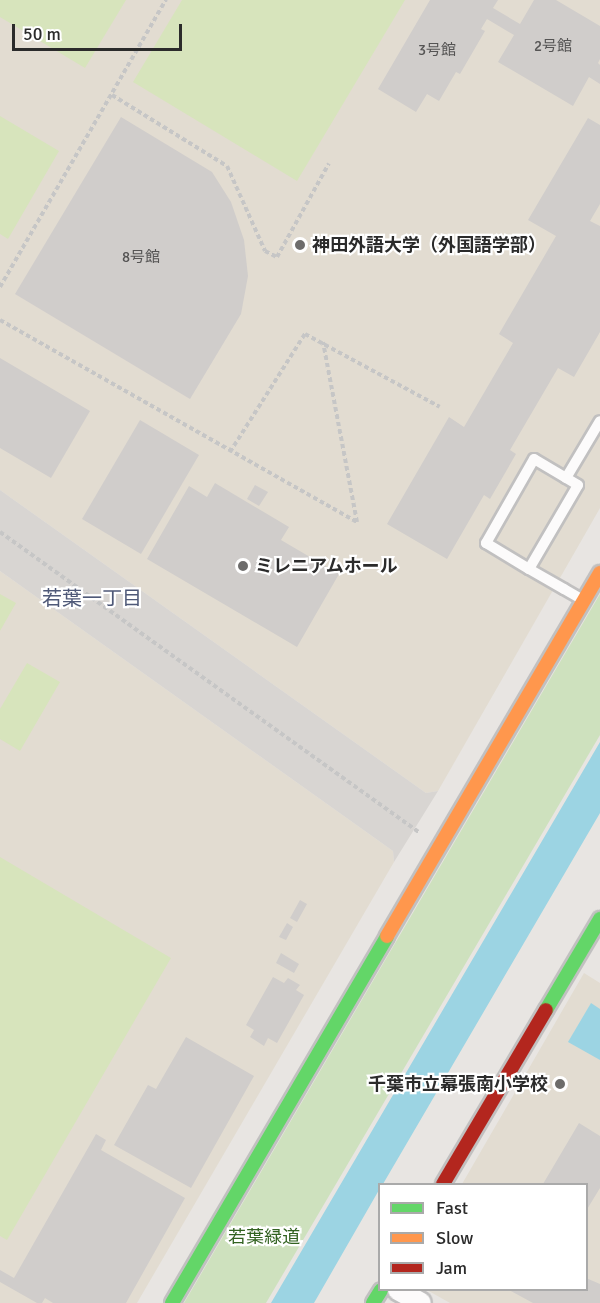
<!DOCTYPE html>
<meta charset="utf-8">
<style>
body{margin:0}
#map{position:relative;width:600px;height:1303px;overflow:hidden;background:#e8e5e2;font-family:Signika,"Noto Sans JP",sans-serif}
div>[style]{position:absolute}
.education>*{inset:0;background:#e2dcd1}
.green>*{inset:0;background:#cee1be}
.pitch>*{inset:0;background:#d7e4bc}
.plaza>*{inset:0;background:#d8d5d2}
.water>*{inset:0;background:#9cd4e3}
.building>*{inset:0;background:#d0cdcb}
.path>*{height:4px;margin-top:-2px;transform-origin:0;background:repeating-linear-gradient(90deg,#c6c6c6 0 4.5px,transparent 0 7.5px)}
.roads{filter:drop-shadow(2px 0 #c1c0c0) drop-shadow(-2px 0 #c1c0c0) drop-shadow(0 2px #c1c0c0) drop-shadow(0 -2px #c1c0c0)}
.lane>*{height:10px;margin:-5px;padding:0 5px;transform-origin:5px;border-radius:5px;background:#fcfbfb}
.street>*{height:20px;margin:-10px;padding:0 10px;transform-origin:10px;border-radius:10px;background:#fcfbfb}
.fast>*{height:14px;margin:-7px;padding:0 7px;transform-origin:7px;border-radius:7px;background:#63d668}
.slow>*{height:14px;margin:-7px;padding:0 7px;transform-origin:7px;border-radius:7px;background:#ff974d}
.jam>*{height:14px;margin:-7px;padding:0 7px;transform-origin:7px;border-radius:7px;background:#b3261e}
.dots>*{width:16px;height:16px;translate:-50% -50%;box-sizing:border-box;border:3px solid #fff;border-radius:50%}
span{translate:-50% -50%;white-space:nowrap;text-align:center;line-height:1.15;-webkit-text-stroke:4.5px #fff;paint-order:stroke}
.number-label{font-size:15px;color:#555454}
.number-label span{-webkit-text-stroke-width:0}
.poi-label{font-size:18px;color:#2b2b2b;font-weight:700}
.left{translate:0 -50%;text-align:left}
.right{translate:-100% -50%;text-align:right}
.park-label{font-size:18px;color:#326221}
.neighbourhood-label{font-size:20px;color:#4f5978}
.legend{position:absolute;left:378px;top:1183px;width:210px;height:108px;box-sizing:border-box;background:#fff;border:2px solid #aaa;margin:0;padding:8px 10px;list-style:none;font-size:18px;color:#2b2b2b}
.legend li{display:flex;align-items:center;gap:12px;height:30px}
.legend b{width:30px;border:2px solid #aaa}
.scale{position:absolute;left:12px;top:24px;width:170px;height:27px;box-sizing:border-box;border:3px solid #2b2b2b;border-top:0;padding-left:8px;font-size:18px;line-height:21px;white-space:nowrap;color:#2b2b2b;-webkit-text-stroke:4px #fff;paint-order:stroke}
</style>
<div id="map">
<div class="education">
<i style="clip-path:polygon(0 0,600px 0,600px 508px,438px 791px,426px 793px,0 490px)"></i>
<i style="clip-path:polygon(0 571px,393px 851px,394px 862px,137px 1303px,0 1303px)"></i>
<i style="clip-path:polygon(584px 973px,600px 983px,600px 1303px,450px 1303px,427px 1290px,586px 1290px,586px 1184px,462px 1184px)"></i>
</div>
<div class="green">
<i style="clip-path:polygon(600px 594px,600px 735px,266px 1303px,184px 1303px)"></i>
</div>
<div class="pitch">
<i style="clip-path:polygon(0 0,126px 0,85px 68px,0 17px)"></i>
<i style="clip-path:polygon(182px 0,405px 0,297px 181px,133px 82px)"></i>
<i style="clip-path:polygon(0 116px,59px 151px,8px 239px,0 234px)"></i>
<i style="clip-path:polygon(0 594px,16px 603px,0 631px)"></i>
<i style="clip-path:polygon(27px 663px,60px 682px,20px 751px,0 739px,0 709px)"></i>
<i style="clip-path:polygon(0 857px,171px 958px,7px 1240px,0 1236px)"></i>
</div>
<div class="plaza">
<i style="clip-path:polygon(0 490px,426px 793px,438px 791px,394px 862px,393px 851px,0 571px)"></i>
</div>
<div class="water">
<i style="clip-path:polygon(600px 742px,600px 813px,383px 1184px,380px 1184px,379px 1190px,314px 1303px,271px 1303px)"></i>
<i style="clip-path:polygon(591px 1003px,600px 1009px,600px 1060px,568px 1042px)"></i>
</div>
<div class="building">
<i style="clip-path:polygon(430px 0,498px 0,493px 8px,520px 24px,534px 0,556px 0,600px 26px,600px 59px,598px 63px,600px 65px,600px 84px,589px 77px,573px 106px,498px 62px,514px 35px,487px 19px,481px 29px,485px 31px,460px 74px,456px 72px,439px 101px,427px 94px,416px 112px,378px 89px)"></i>
<i style="clip-path:polygon(121px 117px,212px 172px,231px 202px,244px 240px,248px 276px,241px 314px,190px 399px,15px 294px)"></i>
<i style="clip-path:polygon(588px 118px,600px 125px,600px 204px,590px 221px,600px 226px,600px 332px,574px 377px,558px 368px,510px 450px,516px 454px,490px 499px,484px 495px,447px 559px,387px 524px,449px 417px,464px 427px,513px 343px,499px 334px,556px 236px,528px 220px)"></i>
<i style="clip-path:polygon(0 358px,90px 411px,51px 478px,0 448px)"></i>
<i style="clip-path:polygon(140px 420px,199px 455px,141px 554px,82px 519px)"></i>
<i style="clip-path:polygon(215px 483px,289px 527px,281px 540px,339px 574px,297px 647px,147px 559px,189px 486px,207px 497px)"></i>
<i style="clip-path:polygon(255px 485px,268px 492px,259px 506px,247px 499px)"></i>
<i style="clip-path:polygon(300px 900px,307px 904px,297px 922px,290px 918px)"></i>
<i style="clip-path:polygon(287px 923px,293px 927px,286px 940px,279px 937px)"></i>
<i style="clip-path:polygon(281px 953px,299px 964px,294px 973px,276px 963px)"></i>
<i style="clip-path:polygon(273px 977px,284px 983px,288px 978px,300px 985px,296px 990px,304px 995px,277px 1043px,268px 1038px,264px 1046px,250px 1037px,254px 1030px,246px 1025px)"></i>
<i style="clip-path:polygon(186px 1037px,254px 1076px,191px 1188px,114px 1145px,148px 1085px,156px 1089px)"></i>
<i style="clip-path:polygon(579px 1123px,600px 1136px,600px 1188px,586px 1211px,586px 1184px,543px 1184px)"></i>
<i style="clip-path:polygon(96px 1134px,106px 1140px,101px 1150px,185px 1198px,126px 1303px,53px 1303px,45px 1298px,42px 1303px,37px 1303px,0 1282px,0 1270px,14px 1278px)"></i>
<i style="clip-path:polygon(586px 1278px,600px 1284px,600px 1303px,533px 1303px,509px 1290px,586px 1290px)"></i>
</div>
<div class="path">
<i style="left:112px;top:95px;width:135px;rotate:31.7deg"></i>
<i style="left:227px;top:166px;width:93px;rotate:65.9deg"></i>
<i style="left:265px;top:251px;width:13px;rotate:27deg"></i>
<i style="left:277px;top:257px;width:107px;rotate:-61deg"></i>
<i style="left:0;top:287px;width:332px;rotate:-60deg"></i>
<i style="left:0;top:320px;width:410px;rotate:29.5deg"></i>
<i style="left:357px;top:522px;width:183px;rotate:-100.7deg"></i>
<i style="left:230px;top:452px;width:140px;rotate:-57.6deg"></i>
<i style="left:305px;top:334px;width:153px;rotate:28.4deg"></i>
<i style="left:0;top:532px;width:517px;rotate:35.63deg"></i>
</div>
<div class="roads">
<div class="lane">
<i style="left:566px;top:478px;width:66px;rotate:-59.2deg"></i>
<i style="left:529px;top:569px;width:97px;rotate:-59.7deg"></i>
<i style="left:578px;top:485px;width:51px;rotate:-149.4deg"></i>
<i style="left:534px;top:459px;width:97px;rotate:119.7deg"></i>
<i style="left:486px;top:543px;width:50px;rotate:31.2deg"></i>
<i style="left:529px;top:569px;width:40px;rotate:29.7deg"></i>
<i style="left:564px;top:589px;width:22px;rotate:30deg"></i>
</div>
<div class="street">
<i style="left:398px;top:1290px;width:26px;rotate:29deg"></i>
</div>
<div class="fast">
<i style="left:546px;top:1010px;width:106px;rotate:-59.3deg"></i>
<i style="left:172px;top:1303px;width:425px;rotate:-59.6deg"></i>
<i style="left:373px;top:1303px;width:15px;rotate:-58deg"></i>
</div>
<div class="slow">
<i style="left:387px;top:936px;width:421px;rotate:-59.6deg"></i>
</div>
<div class="jam">
<i style="left:443px;top:1184px;width:202px;rotate:-59.4deg"></i>
</div>
</div>
<div class="dots">
<i style="left:300px;top:245px;background:#6d6c6b"></i>
<i style="left:243px;top:566px;background:#6d6c6b"></i>
<i style="left:560px;top:1084px;background:#6d6c6b"></i>
</div>
<div class="number-label">
<span style="left:553px;top:47px">2号館</span>
<span style="left:437px;top:51px">3号館</span>
<span style="left:141px;top:258px">8号館</span>
</div>
<div class="poi-label">
<span class="left" style="left:312px;top:245px">神田外語大学（外国語学部）</span>
<span class="left" style="left:255px;top:566px">ミレニアムホール</span>
<span class="right" style="left:548px;top:1084px">千葉市立幕張南小学校</span>
</div>
<div class="park-label">
<span style="left:264px;top:1237px">若葉緑道</span>
</div>
<div class="neighbourhood-label">
<span style="left:92px;top:598px">若葉一丁目</span>
</div>
<ul class="legend">
<li><b style="height:8px;background:#63d668"></b>Fast</li>
<li><b style="height:8px;background:#ff974d"></b>Slow</li>
<li><b style="height:8px;background:#b3261e"></b>Jam</li>
</ul>
<div class="scale">50 m</div>
</div>
